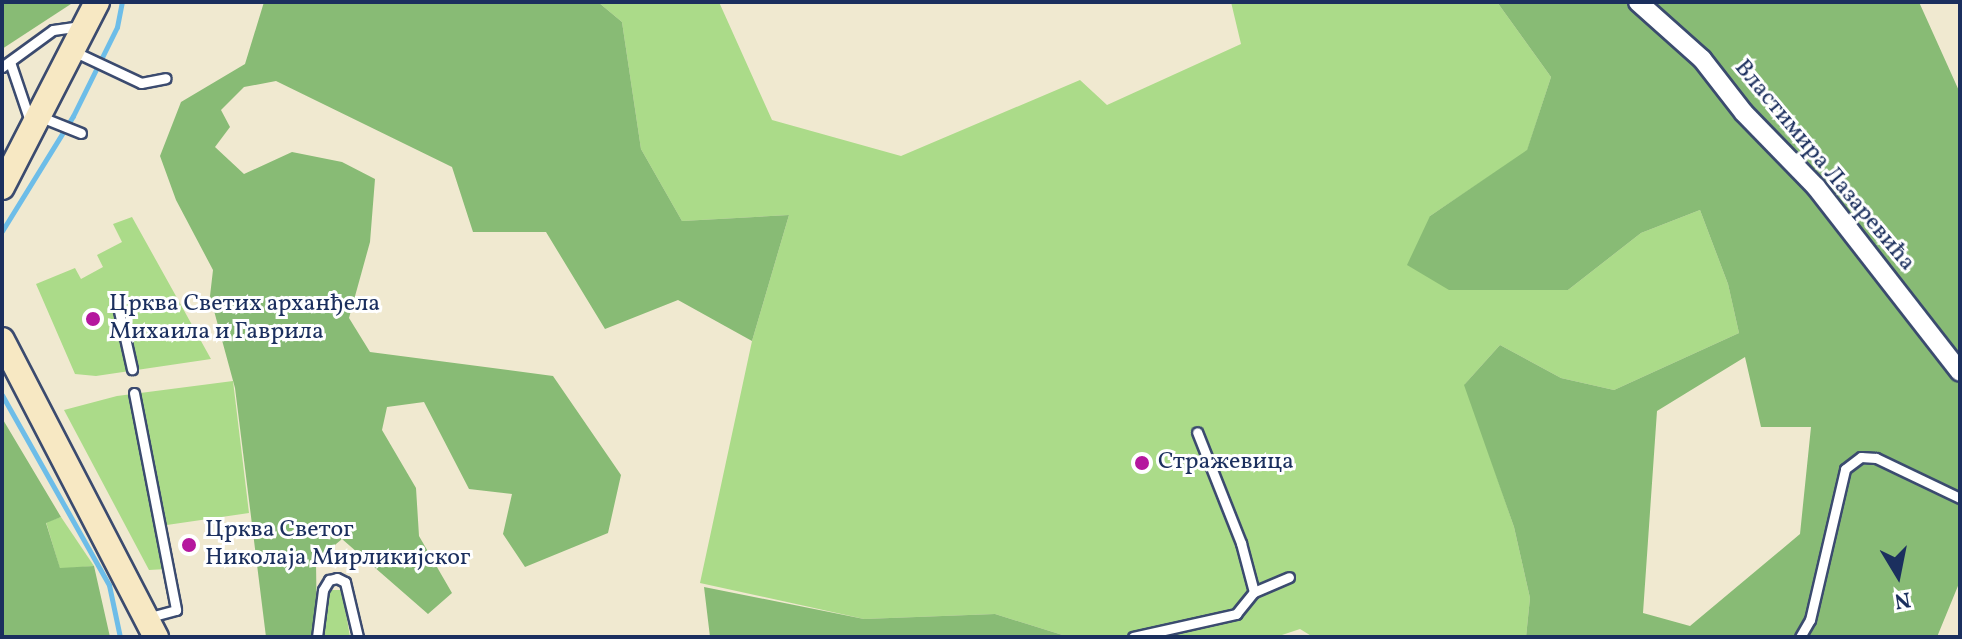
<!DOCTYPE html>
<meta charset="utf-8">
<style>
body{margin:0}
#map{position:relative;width:1962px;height:639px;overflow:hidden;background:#f0e9d0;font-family:Vollkorn,serif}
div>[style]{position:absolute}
.green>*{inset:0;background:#abdb89}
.forest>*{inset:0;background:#88bb75}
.stream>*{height:5px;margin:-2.5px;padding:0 2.5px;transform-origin:2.5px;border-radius:2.5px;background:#6dbde8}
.roads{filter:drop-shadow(2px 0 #3b4b6f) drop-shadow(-2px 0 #3b4b6f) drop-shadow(0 2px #3b4b6f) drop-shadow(0 -2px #3b4b6f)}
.service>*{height:9px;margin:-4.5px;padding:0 4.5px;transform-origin:4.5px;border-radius:4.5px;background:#fff}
.minor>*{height:18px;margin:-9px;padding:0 9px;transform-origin:9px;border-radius:9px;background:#fff}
.secondary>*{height:24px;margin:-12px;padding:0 12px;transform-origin:12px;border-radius:12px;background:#f7e8c3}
.dots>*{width:22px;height:22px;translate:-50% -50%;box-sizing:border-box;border:4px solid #fff;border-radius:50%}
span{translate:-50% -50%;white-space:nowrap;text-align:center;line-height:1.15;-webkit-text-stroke:6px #fff;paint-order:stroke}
.street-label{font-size:24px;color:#1b2f5e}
.poi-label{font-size:24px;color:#1b2f5e}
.left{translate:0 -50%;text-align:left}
.frame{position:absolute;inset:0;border:4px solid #1b2f5e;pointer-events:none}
.north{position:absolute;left:1858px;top:535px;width:80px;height:80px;-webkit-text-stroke:6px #fff;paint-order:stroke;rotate:170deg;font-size:22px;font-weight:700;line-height:32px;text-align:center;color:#1b2f5e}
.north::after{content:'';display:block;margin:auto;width:28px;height:36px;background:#1b2f5e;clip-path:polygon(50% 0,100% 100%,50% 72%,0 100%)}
</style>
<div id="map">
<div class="green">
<i style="clip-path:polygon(598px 2px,719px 2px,772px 120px,901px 156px,1080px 80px,1107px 105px,1241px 44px,1231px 2px,1497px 2px,1551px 77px,1527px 151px,1430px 216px,1568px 290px,1641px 233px,1700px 210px,1728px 284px,1739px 333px,1614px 390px,1561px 378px,1500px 345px,1465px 384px,1514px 527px,1530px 598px,1526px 637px,1313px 637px,1300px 629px,1276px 637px,1069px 637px,995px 614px,864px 619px,700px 583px,752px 341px,789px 215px,682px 221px,641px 149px,622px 22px)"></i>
<i style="clip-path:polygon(132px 217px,211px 359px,96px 376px,75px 374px,36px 284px,75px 268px,81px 279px,103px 267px,97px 255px,122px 242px,113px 224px)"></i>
<i style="clip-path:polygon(233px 381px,249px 513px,160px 526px,167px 569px,149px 570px,64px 410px,117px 396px)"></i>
<i style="clip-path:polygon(61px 517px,94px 566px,60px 569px,46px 522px)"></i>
<i style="clip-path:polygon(330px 590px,342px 590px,350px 637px,323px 637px)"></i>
</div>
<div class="forest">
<i style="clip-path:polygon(2px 2px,74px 2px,2px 49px)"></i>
<i style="clip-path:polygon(264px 2px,598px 2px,622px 22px,641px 149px,682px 221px,789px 215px,752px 341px,678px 300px,605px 329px,546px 232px,473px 232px,452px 167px,276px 81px,244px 87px,221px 110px,230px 127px,215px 147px,244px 174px,292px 152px,342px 162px,375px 179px,370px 242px,349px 318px,370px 352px,553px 376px,621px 475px,608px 533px,525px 567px,503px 534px,512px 494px,469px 489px,424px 402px,387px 407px,382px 430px,416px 488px,419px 536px,452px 593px,428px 614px,342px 539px,316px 561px,317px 637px,266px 637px,235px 388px,210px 296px,213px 270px,176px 200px,160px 156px,181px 102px,245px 64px)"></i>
<i style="clip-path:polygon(evenodd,1497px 2px,1919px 2px,1960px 93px,1960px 581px,1937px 637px,1526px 637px,1530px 598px,1514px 527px,1464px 385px,1500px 345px,1561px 378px,1614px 390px,1739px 333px,1728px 284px,1700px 210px,1641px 233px,1568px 290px,1449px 290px,1407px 265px,1430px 216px,1527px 150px,1551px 77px,1497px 2px,1745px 357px,1761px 427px,1811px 427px,1800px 534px,1690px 626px,1643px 613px,1657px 411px,1745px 357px)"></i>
<i style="clip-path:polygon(2px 418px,61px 517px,46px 523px,60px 568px,94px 566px,110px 637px,2px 637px)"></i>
<i style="clip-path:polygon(704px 587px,864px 619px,995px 614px,1069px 637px,710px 637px)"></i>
</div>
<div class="stream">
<i style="left:2px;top:231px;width:135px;rotate:-58.3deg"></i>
<i style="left:73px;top:116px;width:99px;rotate:-63.7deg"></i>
<i style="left:117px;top:27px;width:25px;rotate:-79deg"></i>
<i style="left:2px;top:395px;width:218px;rotate:60.6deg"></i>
<i style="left:109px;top:585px;width:53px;rotate:78.1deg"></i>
</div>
<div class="roads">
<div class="service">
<i style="left:73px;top:51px;width:75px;rotate:25.2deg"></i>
<i style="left:141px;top:83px;width:25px;rotate:-11deg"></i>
<i style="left:10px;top:62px;width:65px;rotate:71.3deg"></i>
<i style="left:2px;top:67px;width:63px;rotate:-36deg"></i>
<i style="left:53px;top:30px;width:30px;rotate:-8deg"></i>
<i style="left:41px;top:117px;width:43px;rotate:21.8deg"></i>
<i style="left:117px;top:302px;width:69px;rotate:77.4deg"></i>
<i style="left:134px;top:393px;width:221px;rotate:79deg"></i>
<i style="left:176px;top:610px;width:27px;rotate:165deg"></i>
<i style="left:1254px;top:592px;width:38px;rotate:-23deg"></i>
<i style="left:317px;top:637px;width:47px;rotate:-82.7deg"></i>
<i style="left:323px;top:590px;width:12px;rotate:-59deg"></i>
<i style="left:329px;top:580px;width:8px;rotate:-14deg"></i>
<i style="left:337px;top:578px;width:9px;rotate:27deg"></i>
<i style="left:345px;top:582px;width:57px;rotate:76.7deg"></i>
<i style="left:1133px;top:637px;width:106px;rotate:-12.6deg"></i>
<i style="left:1236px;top:614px;width:28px;rotate:-51deg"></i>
<i style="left:1254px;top:592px;width:51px;rotate:-104.9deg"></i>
<i style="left:1241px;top:543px;width:119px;rotate:-111.6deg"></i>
<i style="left:1800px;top:637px;width:20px;rotate:-60deg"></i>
<i style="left:1810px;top:620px;width:155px;rotate:-76.9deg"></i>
<i style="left:1845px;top:469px;width:20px;rotate:-37deg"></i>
<i style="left:1861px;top:457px;width:15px;rotate:4deg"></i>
<i style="left:1876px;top:458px;width:93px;rotate:25.5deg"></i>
</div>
<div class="minor">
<i style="left:1638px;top:2px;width:86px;rotate:41.7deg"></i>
<i style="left:1702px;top:59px;width:68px;rotate:52.1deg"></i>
<i style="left:1744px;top:113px;width:103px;rotate:45.8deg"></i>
<i style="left:1816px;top:187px;width:234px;rotate:52.1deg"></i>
</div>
<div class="secondary">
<i style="left:2px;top:187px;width:208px;rotate:-62.8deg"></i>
<i style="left:2px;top:340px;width:335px;rotate:62.6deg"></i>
</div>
</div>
<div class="dots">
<i style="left:93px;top:319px;background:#b5179e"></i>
<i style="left:1142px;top:463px;background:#b5179e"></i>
<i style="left:189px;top:545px;background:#b5179e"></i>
</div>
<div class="street-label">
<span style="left:1824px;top:166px;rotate:50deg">Властимира Лазаревића</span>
</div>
<div class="poi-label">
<span class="left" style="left:109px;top:319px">Црква Светих арханђела<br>Михаила и Гаврила</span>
<span class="left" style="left:1158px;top:463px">Стражевица</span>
<span class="left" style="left:205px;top:545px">Црква Светог<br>Николаја Мирликијског</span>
</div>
<div class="frame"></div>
<div class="north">N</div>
</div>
